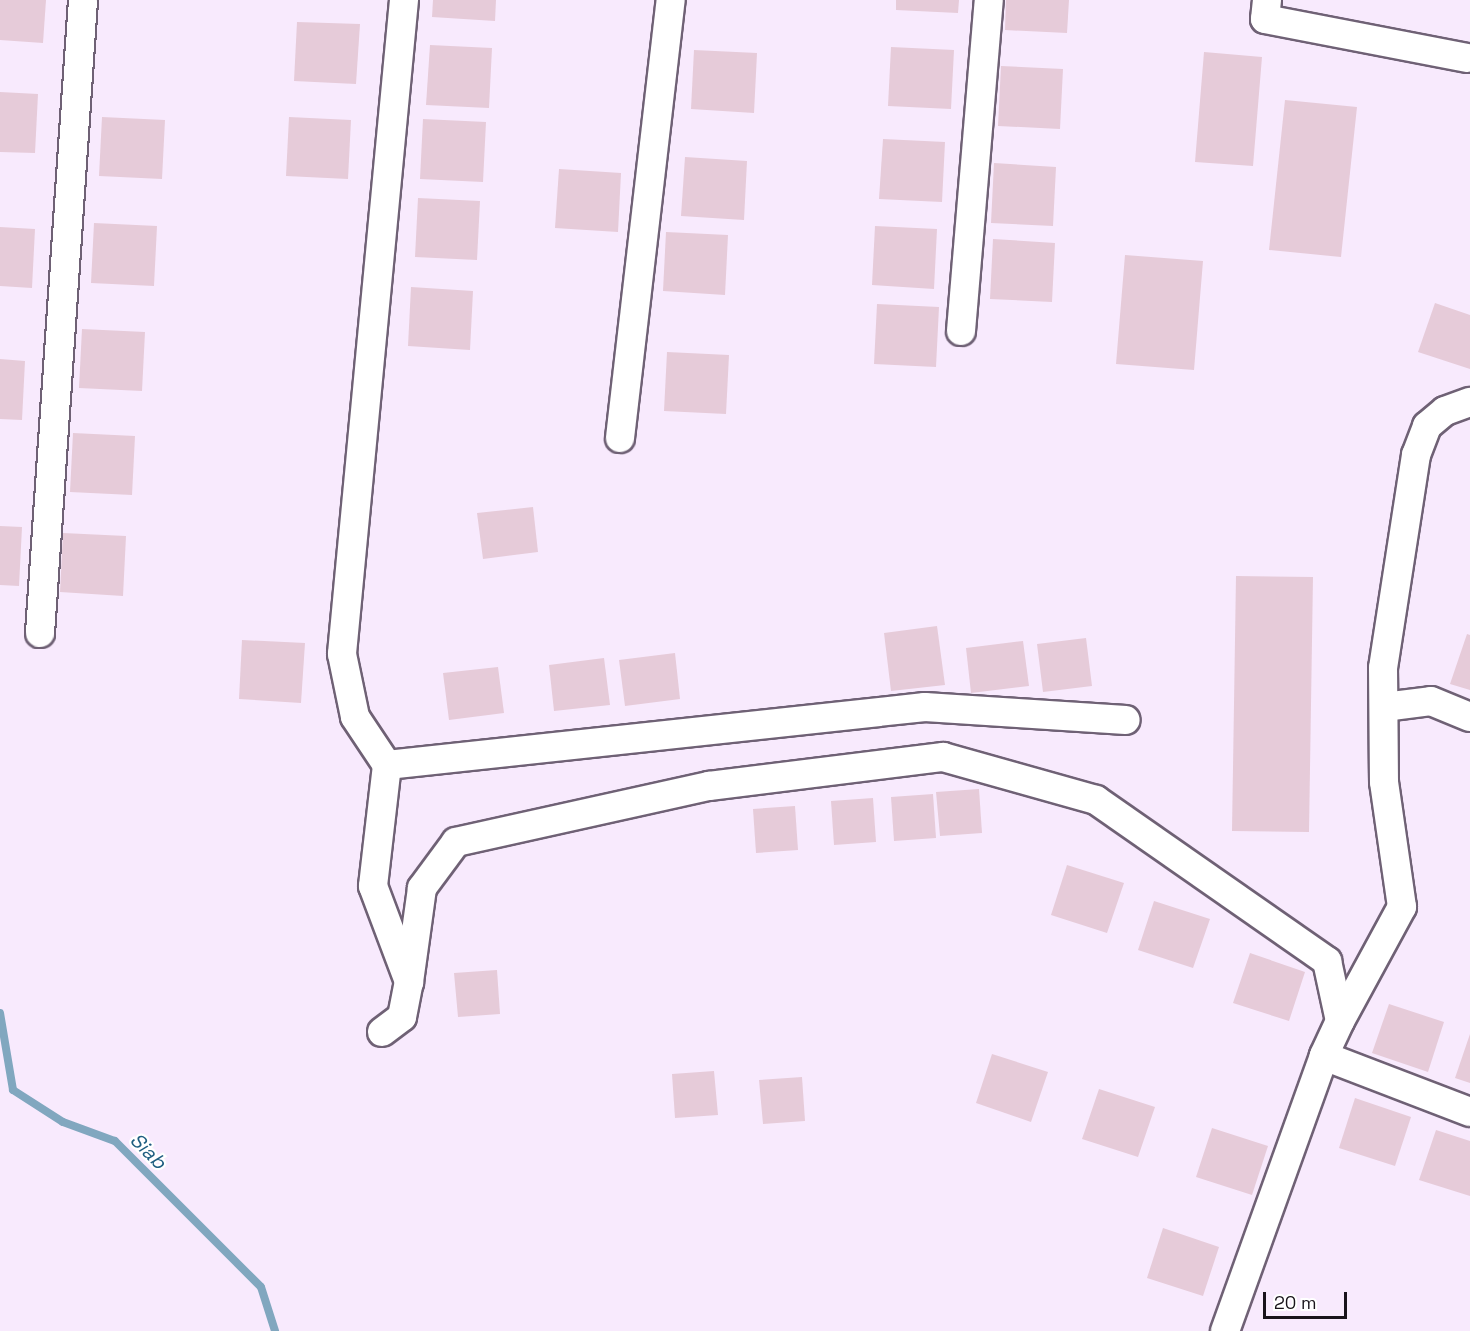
<!DOCTYPE html>
<style>
body{margin:0}
#map{position:relative;width:1470px;height:1331px;overflow:hidden;background:#f8eafd;font-family:"Space Grotesk",sans-serif}
div>[style]{position:absolute}
.stream>*{height:8px;margin:-4px;padding:0 4px;transform-origin:4px;border-radius:4px;background:#81a7bf}
.building>*{inset:0;background:#e6cbd9}
.roads{filter:drop-shadow(2px 0 #6f6175) drop-shadow(-2px 0 #6f6175) drop-shadow(0 2px #6f6175) drop-shadow(0 -2px #6f6175)}
.street>*{height:28px;margin:-14px;padding:0 14px;transform-origin:14px;border-radius:14px;background:#fff}
span{translate:-50% -50%;white-space:nowrap;text-align:center;line-height:1.15;-webkit-text-stroke:4.5px #fff;paint-order:stroke}
.water-label{font-size:20px;color:#1f5e81;font-style:italic}
.scale{position:absolute;left:1263px;top:1292px;width:84px;height:27px;box-sizing:border-box;border:3px solid #19131b;border-top:0;padding-left:8px;font-size:18px;line-height:21px;white-space:nowrap;color:#19131b;-webkit-text-stroke:4px #fff;paint-order:stroke}
</style>
<div id="map">
<div class="stream">
<i style="left:0;top:1013px;width:78px;rotate:80.4deg"></i>
<i style="left:13px;top:1090px;width:59px;rotate:32.6deg"></i>
<i style="left:63px;top:1122px;width:55px;rotate:20.1deg"></i>
<i style="left:115px;top:1141px;width:206px;rotate:45deg"></i>
<i style="left:261px;top:1287px;width:46px;rotate:72.3deg"></i>
</div>
<div class="building">
<i style="clip-path:polygon(0 0,46px 0,43px 43px,0 40px)"></i>
<i style="clip-path:polygon(433px 0,496px 0,495px 21px,432px 17px)"></i>
<i style="clip-path:polygon(896px 0,959px 0,958px 13px,896px 10px)"></i>
<i style="clip-path:polygon(1006px 0,1069px 0,1067px 33px,1005px 30px)"></i>
<i style="clip-path:polygon(297px 22px,360px 24px,356px 84px,294px 81px)"></i>
<i style="clip-path:polygon(430px 45px,492px 48px,489px 108px,426px 105px)"></i>
<i style="clip-path:polygon(891px 47px,954px 50px,951px 109px,888px 106px)"></i>
<i style="clip-path:polygon(694px 50px,757px 53px,754px 113px,691px 109px)"></i>
<i style="clip-path:polygon(1204px 52px,1262px 57px,1253px 166px,1195px 162px)"></i>
<i style="clip-path:polygon(1001px 66px,1063px 69px,1060px 129px,998px 126px)"></i>
<i style="clip-path:polygon(0 92px,38px 94px,35px 153px,0 152px)"></i>
<i style="clip-path:polygon(1285px 100px,1357px 107px,1341px 257px,1269px 250px)"></i>
<i style="clip-path:polygon(102px 117px,165px 120px,162px 179px,99px 176px)"></i>
<i style="clip-path:polygon(289px 117px,351px 120px,348px 179px,286px 176px)"></i>
<i style="clip-path:polygon(423px 119px,486px 122px,483px 182px,420px 179px)"></i>
<i style="clip-path:polygon(883px 139px,945px 142px,942px 202px,879px 199px)"></i>
<i style="clip-path:polygon(685px 157px,747px 161px,744px 220px,681px 216px)"></i>
<i style="clip-path:polygon(994px 163px,1056px 167px,1053px 226px,991px 223px)"></i>
<i style="clip-path:polygon(559px 169px,621px 173px,618px 232px,555px 228px)"></i>
<i style="clip-path:polygon(418px 198px,480px 201px,477px 260px,415px 257px)"></i>
<i style="clip-path:polygon(94px 223px,157px 226px,154px 286px,91px 283px)"></i>
<i style="clip-path:polygon(875px 226px,937px 229px,934px 289px,872px 285px)"></i>
<i style="clip-path:polygon(0 227px,35px 229px,32px 288px,0 286px)"></i>
<i style="clip-path:polygon(666px 232px,728px 235px,725px 295px,663px 291px)"></i>
<i style="clip-path:polygon(993px 239px,1055px 243px,1052px 302px,990px 299px)"></i>
<i style="clip-path:polygon(1125px 255px,1203px 261px,1194px 370px,1116px 364px)"></i>
<i style="clip-path:polygon(411px 287px,473px 291px,470px 350px,408px 346px)"></i>
<i style="clip-path:polygon(1435px 303px,1470px 315px,1470px 369px,1418px 352px)"></i>
<i style="clip-path:polygon(877px 304px,939px 307px,936px 367px,874px 364px)"></i>
<i style="clip-path:polygon(82px 329px,145px 332px,142px 391px,79px 388px)"></i>
<i style="clip-path:polygon(667px 352px,729px 355px,726px 414px,664px 411px)"></i>
<i style="clip-path:polygon(0 359px,25px 361px,22px 420px,0 419px)"></i>
<i style="clip-path:polygon(73px 433px,135px 436px,132px 495px,70px 492px)"></i>
<i style="clip-path:polygon(533px 507px,538px 552px,483px 559px,477px 513px)"></i>
<i style="clip-path:polygon(0 526px,22px 527px,19px 586px,0 585px)"></i>
<i style="clip-path:polygon(63px 533px,126px 536px,123px 596px,60px 592px)"></i>
<i style="clip-path:polygon(1236px 576px,1313px 577px,1309px 832px,1232px 831px)"></i>
<i style="clip-path:polygon(937px 626px,945px 685px,891px 691px,884px 633px)"></i>
<i style="clip-path:polygon(1467px 634px,1470px 635px,1470px 690px,1450px 684px)"></i>
<i style="clip-path:polygon(1086px 638px,1092px 686px,1043px 692px,1037px 644px)"></i>
<i style="clip-path:polygon(242px 640px,305px 643px,301px 703px,239px 699px)"></i>
<i style="clip-path:polygon(1023px 641px,1029px 686px,971px 693px,966px 648px)"></i>
<i style="clip-path:polygon(675px 653px,680px 699px,625px 706px,619px 660px)"></i>
<i style="clip-path:polygon(604px 658px,610px 705px,554px 711px,549px 665px)"></i>
<i style="clip-path:polygon(498px 667px,504px 713px,449px 720px,443px 673px)"></i>
<i style="clip-path:polygon(979px 789px,982px 833px,940px 836px,936px 792px)"></i>
<i style="clip-path:polygon(933px 794px,936px 838px,894px 841px,891px 797px)"></i>
<i style="clip-path:polygon(873px 798px,876px 842px,834px 845px,831px 801px)"></i>
<i style="clip-path:polygon(795px 806px,798px 850px,756px 853px,753px 809px)"></i>
<i style="clip-path:polygon(1067px 865px,1124px 883px,1107px 933px,1051px 915px)"></i>
<i style="clip-path:polygon(1154px 901px,1210px 919px,1193px 968px,1138px 950px)"></i>
<i style="clip-path:polygon(1250px 953px,1305px 972px,1289px 1021px,1233px 1003px)"></i>
<i style="clip-path:polygon(497px 970px,500px 1014px,458px 1017px,454px 973px)"></i>
<i style="clip-path:polygon(1389px 1004px,1444px 1022px,1428px 1072px,1372px 1053px)"></i>
<i style="clip-path:polygon(1470px 1034px,1470px 1083px,1455px 1078px)"></i>
<i style="clip-path:polygon(992px 1054px,1048px 1072px,1031px 1122px,976px 1103px)"></i>
<i style="clip-path:polygon(714px 1071px,718px 1115px,675px 1118px,672px 1074px)"></i>
<i style="clip-path:polygon(802px 1077px,805px 1121px,763px 1124px,759px 1080px)"></i>
<i style="clip-path:polygon(1099px 1089px,1155px 1107px,1138px 1157px,1082px 1139px)"></i>
<i style="clip-path:polygon(1355px 1098px,1411px 1117px,1395px 1166px,1339px 1148px)"></i>
<i style="clip-path:polygon(1212px 1128px,1268px 1146px,1252px 1195px,1196px 1177px)"></i>
<i style="clip-path:polygon(1436px 1130px,1470px 1141px,1470px 1196px,1419px 1180px)"></i>
<i style="clip-path:polygon(1163px 1228px,1219px 1247px,1203px 1296px,1147px 1278px)"></i>
</div>
<div class="roads">
<div class="street">
<i style="left:404px;top:0;width:657px;rotate:95.42deg"></i>
<i style="left:342px;top:654px;width:64px;rotate:78.3deg"></i>
<i style="left:355px;top:717px;width:58px;rotate:56.3deg"></i>
<i style="left:387px;top:765px;width:122px;rotate:96.6deg"></i>
<i style="left:373px;top:886px;width:103px;rotate:69.4deg"></i>
<i style="left:409px;top:982px;width:95px;rotate:-82.1deg"></i>
<i style="left:422px;top:888px;width:57px;rotate:-53.5deg"></i>
<i style="left:456px;top:842px;width:259px;rotate:-12.5deg"></i>
<i style="left:709px;top:786px;width:236px;rotate:-7.1deg"></i>
<i style="left:943px;top:757px;width:159px;rotate:15.7deg"></i>
<i style="left:1096px;top:800px;width:282px;rotate:34.9deg"></i>
<i style="left:1327px;top:961px;width:61px;rotate:77.8deg"></i>
<i style="left:1340px;top:1021px;width:38px;rotate:115deg"></i>
<i style="left:1324px;top:1056px;width:156px;rotate:21deg"></i>
<i style="left:1267px;top:0;width:19px;rotate:96deg"></i>
<i style="left:1265px;top:19px;width:206px;rotate:10.9deg"></i>
<i style="left:961px;top:331px;width:332px;rotate:-85.2deg"></i>
<i style="left:620px;top:438px;width:441px;rotate:-83.4deg"></i>
<i style="left:40px;top:633px;width:634px;rotate:-86.11deg"></i>
<i style="left:1384px;top:707px;width:47px;rotate:-7.3deg"></i>
<i style="left:1431px;top:701px;width:42px;rotate:22.3deg"></i>
<i style="left:387px;top:765px;width:541px;rotate:-6.15deg"></i>
<i style="left:925px;top:707px;width:201px;rotate:3.7deg"></i>
<i style="left:1340px;top:1021px;width:130px;rotate:-61.5deg"></i>
<i style="left:1402px;top:907px;width:126px;rotate:-98.2deg"></i>
<i style="left:1384px;top:782px;width:114px;rotate:-90.5deg"></i>
<i style="left:1383px;top:668px;width:216px;rotate:-81.2deg"></i>
<i style="left:1416px;top:455px;width:31px;rotate:-69deg"></i>
<i style="left:1427px;top:426px;width:23px;rotate:-40deg"></i>
<i style="left:1445px;top:411px;width:27px;rotate:-20deg"></i>
<i style="left:382px;top:1032px;width:25px;rotate:-37deg"></i>
<i style="left:402px;top:1017px;width:36px;rotate:-79deg"></i>
<i style="left:1225px;top:1331px;width:292px;rotate:-70.2deg"></i>
</div>
</div>
<div class="water-label">
<span style="left:148px;top:1151px;rotate:45deg">Siab</span>
</div>
<div class="scale">20 m</div>
</div>
